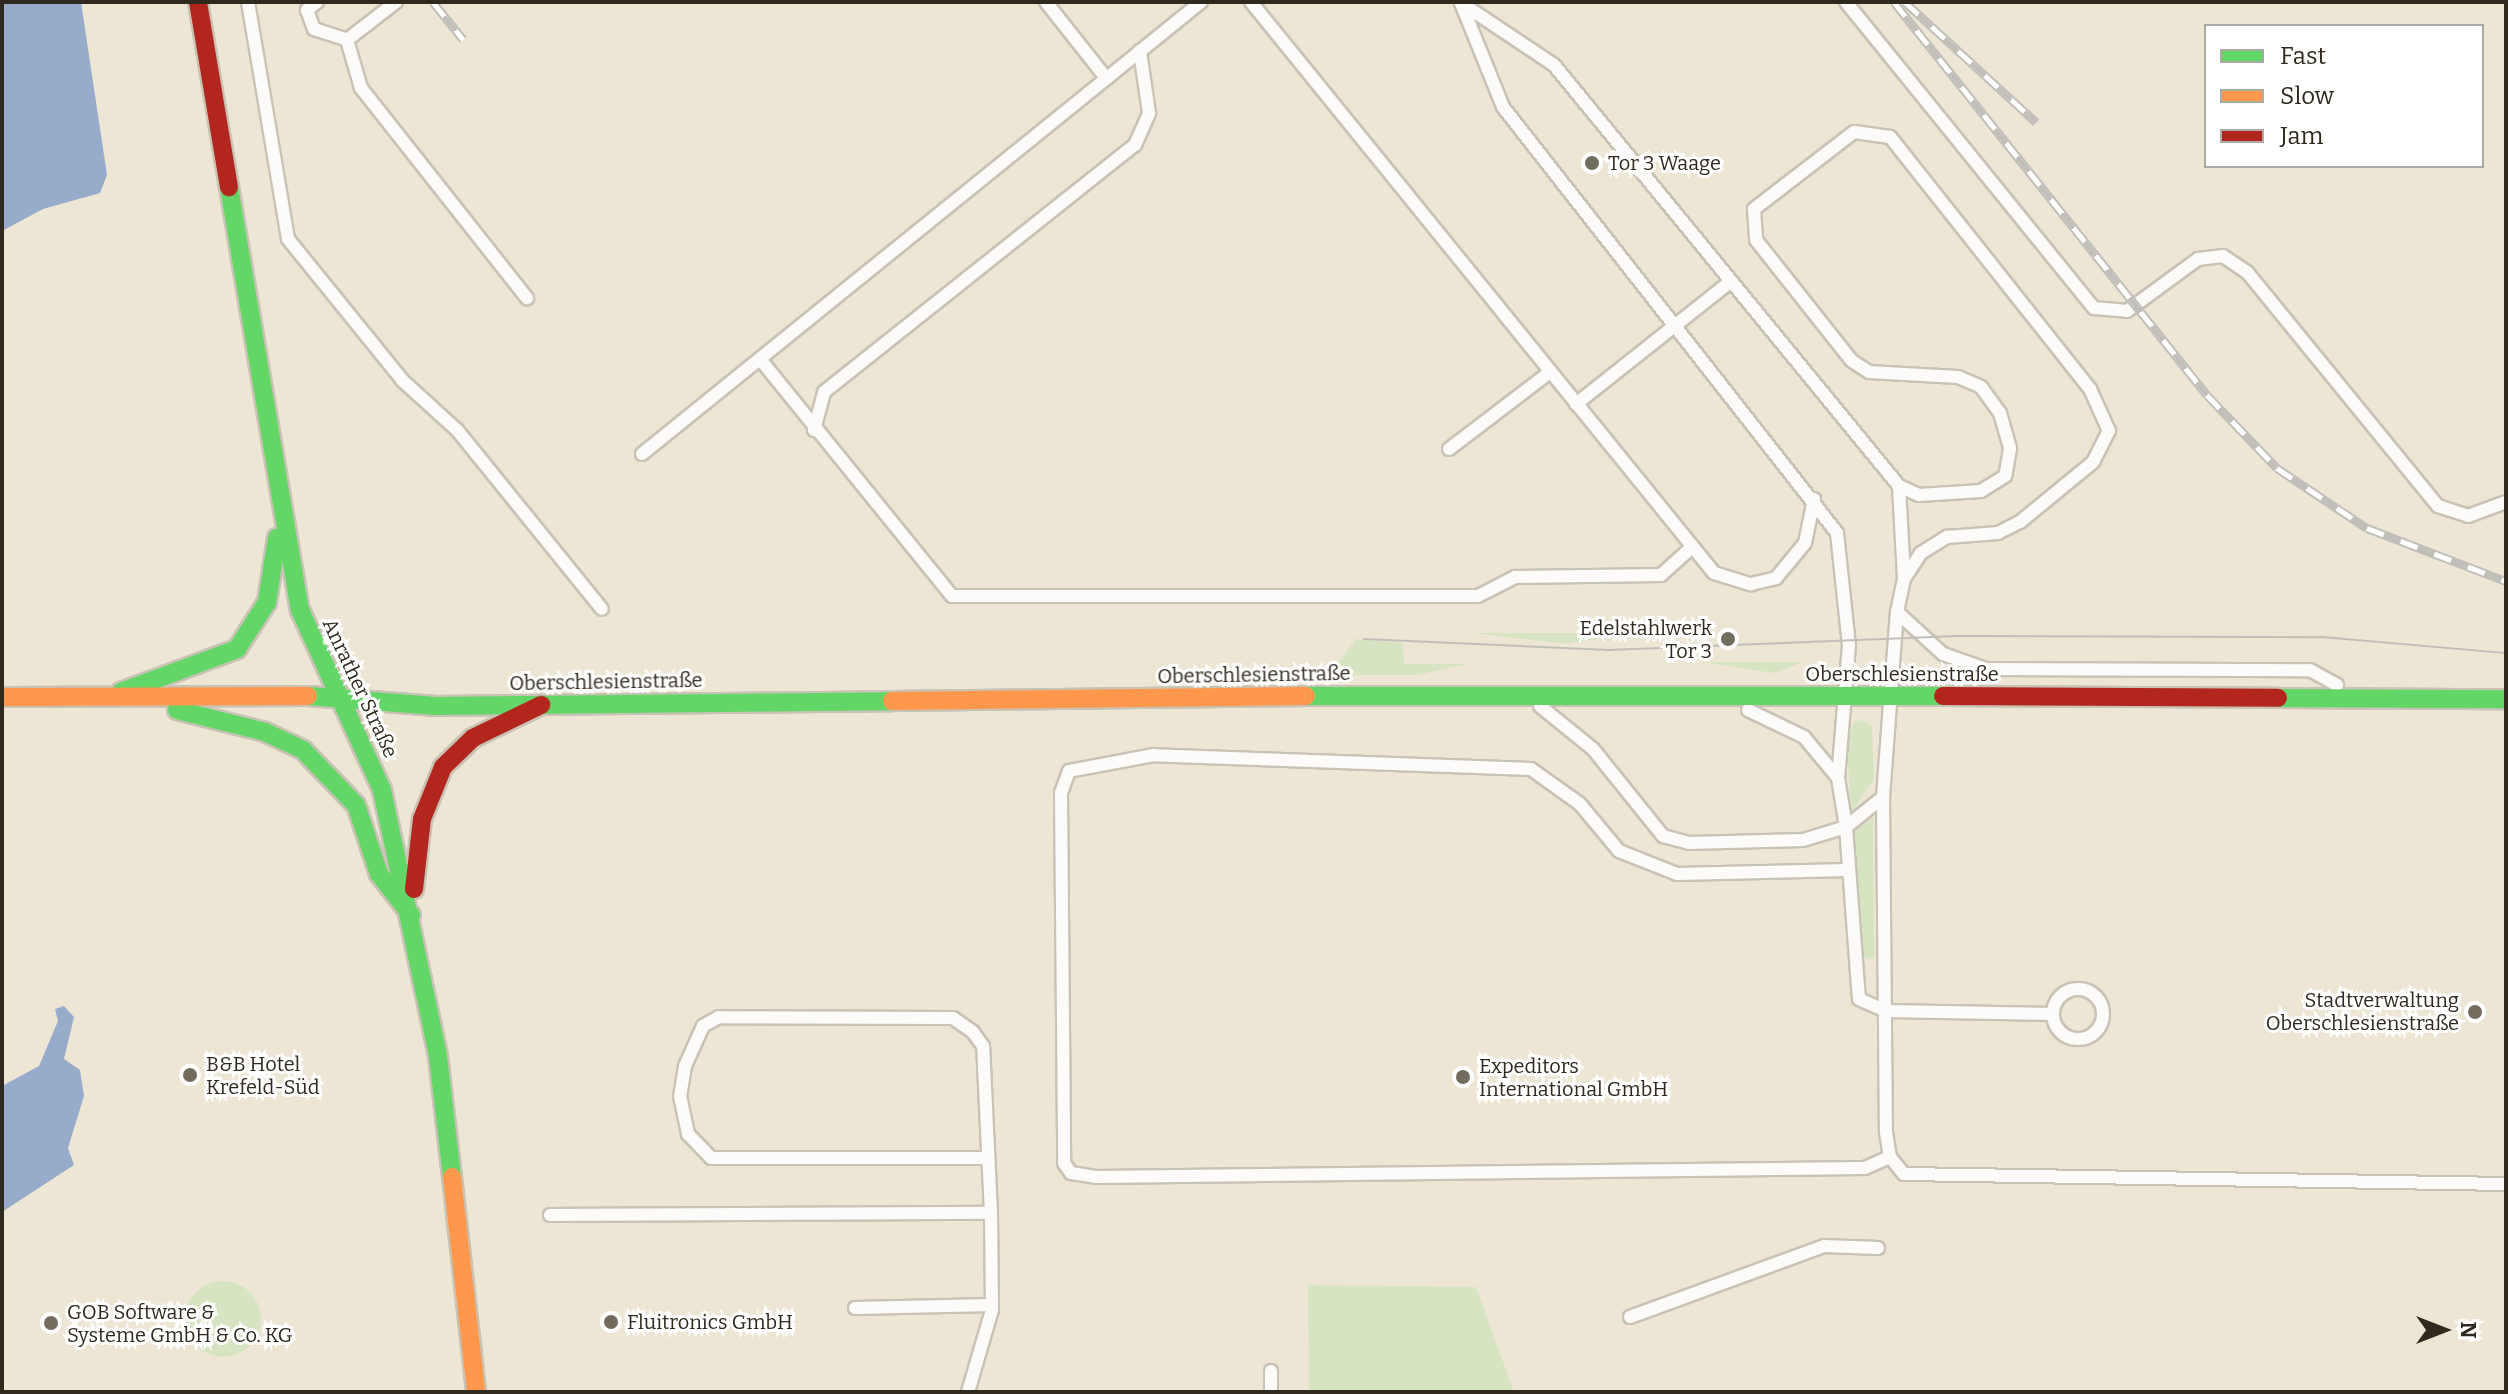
<!DOCTYPE html>
<meta charset="utf-8">
<style>
body{margin:0}
#map{position:relative;width:2508px;height:1394px;overflow:hidden;background:#eee6d4;font-family:Bitter,serif}
div>[style]{position:absolute}
.green>*{inset:0;background:#d6e4c2}
.round{border-radius:50%}
.water>*{inset:0;background:#97abca}
.roads{filter:drop-shadow(2px 0 #c9c3b5) drop-shadow(-2px 0 #c9c3b5) drop-shadow(0 2px #c9c3b5) drop-shadow(0 -2px #c9c3b5)}
.lane>*{height:12px;margin:-6px;padding:0 6px;transform-origin:6px;border-radius:6px;background:#fcfbf9}
.lane>.ring{margin:-6px;padding:0;box-sizing:content-box;background:none;border:12px solid #fcfbf9;border-radius:50%}
.fast>*{height:18px;margin:-9px;padding:0 9px;transform-origin:9px;border-radius:9px;background:#63d668}
.slow>*{height:18px;margin:-9px;padding:0 9px;transform-origin:9px;border-radius:9px;background:#ff974d}
.jam>*{height:18px;margin:-9px;padding:0 9px;transform-origin:9px;border-radius:9px;background:#b3261e}
.tram>*{height:2px;margin:-1px;padding:0 1px;transform-origin:1px;border-radius:1px;background:#c1bfba}
.rail>*{height:9px;margin-top:-4.5px;transform-origin:0;background:repeating-linear-gradient(90deg,#fff 0 18px,#c1bfba 0 36px);box-sizing:border-box;border-block:2px solid #c1bfba}
.dots>*{width:22px;height:22px;translate:-50% -50%;box-sizing:border-box;border:4px solid #fff;border-radius:50%}
span{translate:-50% -50%;white-space:nowrap;text-align:center;line-height:1.15;-webkit-text-stroke:6px #fff;paint-order:stroke}
.poi-label{font-size:20px;color:#302a1e}
.left{translate:0 -50%;text-align:left}
.right{translate:-100% -50%;text-align:right}
.street-label{font-size:20px;color:#302a1e}
.frame{position:absolute;inset:0;border:4px solid #302a1e;pointer-events:none}
.legend{position:absolute;left:2204px;top:24px;width:280px;height:144px;box-sizing:border-box;background:#fff;border:2px solid #acaaa5;margin:0;padding:10px 14px;list-style:none;font-size:24px;color:#302a1e}
.legend li{display:flex;align-items:center;gap:16px;height:40px}
.legend b{width:40px;border:2px solid #acaaa5}
.north{position:absolute;left:2404px;top:1290px;width:80px;height:80px;-webkit-text-stroke:6px #fff;paint-order:stroke;rotate:90deg;font-size:22px;font-weight:700;line-height:32px;text-align:center;color:#302a1e}
.north::after{content:'';display:block;margin:auto;width:28px;height:36px;background:#302a1e;clip-path:polygon(50% 0,100% 100%,50% 72%,0 100%)}
</style>
<div id="map">
<div class="green">
<i style="clip-path:polygon(1473px 633px,1638px 633px,1565px 644px)"></i>
<i style="clip-path:polygon(1356px 639px,1403px 643px,1404px 664px,1467px 664px,1418px 675px,1311px 675px,1337px 665px)"></i>
<i style="clip-path:polygon(1702px 662px,1803px 662px,1774px 673px)"></i>
<i style="clip-path:polygon(1863px 720px,1872px 726px,1874px 778px,1851px 814px,1847px 742px,1854px 722px)"></i>
<i style="clip-path:polygon(1873px 818px,1874px 957px,1863px 959px,1852px 833px)"></i>
<i class="round" style="left:185px;top:1281px;width:76px;height:76px"></i>
<i style="clip-path:polygon(1308px 1285px,1476px 1287px,1514px 1392px,1309px 1392px)"></i>
</div>
<div class="water">
<i style="clip-path:polygon(2px 2px,81px 2px,107px 175px,100px 193px,43px 209px,2px 231px)"></i>
<i style="clip-path:polygon(64px 1006px,74px 1017px,64px 1059px,80px 1070px,84px 1096px,68px 1148px,74px 1165px,2px 1212px,2px 1086px,39px 1066px,58px 1021px,55px 1009px)"></i>
</div>
<div class="roads">
<div class="lane">
<i style="left:248px;top:2px;width:240px;rotate:80.4deg"></i>
<i style="left:288px;top:239px;width:181px;rotate:51deg"></i>
<i style="left:402px;top:380px;width:74px;rotate:42.3deg"></i>
<i style="left:457px;top:430px;width:230px;rotate:51deg"></i>
<i style="left:317px;top:2px;width:13px;rotate:141deg"></i>
<i style="left:307px;top:10px;width:20px;rotate:70deg"></i>
<i style="left:314px;top:29px;width:35px;rotate:18deg"></i>
<i style="left:347px;top:40px;width:50px;rotate:73.7deg"></i>
<i style="left:361px;top:88px;width:268px;rotate:51.7deg"></i>
<i style="left:1046px;top:2px;width:97px;rotate:51.7deg"></i>
<i style="left:1251px;top:2px;width:735px;rotate:50.96deg"></i>
<i style="left:1714px;top:573px;width:39px;rotate:17deg"></i>
<i style="left:1751px;top:584px;width:26px;rotate:-13deg"></i>
<i style="left:1776px;top:578px;width:45px;rotate:-50.4deg"></i>
<i style="left:1805px;top:543px;width:45px;rotate:-78.4deg"></i>
<i style="left:1846px;top:2px;width:394px;rotate:51deg"></i>
<i style="left:2094px;top:308px;width:33px;rotate:5deg"></i>
<i style="left:2127px;top:311px;width:88px;rotate:-36.2deg"></i>
<i style="left:2198px;top:259px;width:25px;rotate:-7deg"></i>
<i style="left:2223px;top:256px;width:29px;rotate:34deg"></i>
<i style="left:2247px;top:272px;width:302px;rotate:50.8deg"></i>
<i style="left:2438px;top:506px;width:32px;rotate:18deg"></i>
<i style="left:2468px;top:516px;width:40px;rotate:-20.2deg"></i>
<i style="left:347px;top:40px;width:62px;rotate:-37.8deg"></i>
<i style="left:760px;top:359px;width:305px;rotate:51deg"></i>
<i style="left:952px;top:596px;width:526px"></i>
<i style="left:1478px;top:596px;width:42px;rotate:-27.2deg"></i>
<i style="left:1515px;top:577px;width:146px;rotate:-0.8deg"></i>
<i style="left:1661px;top:575px;width:40px;rotate:-42deg"></i>
<i style="left:1576px;top:404px;width:196px;rotate:-38.4deg"></i>
<i style="left:814px;top:430px;width:39px;rotate:-75deg"></i>
<i style="left:824px;top:392px;width:397px;rotate:-38.5deg"></i>
<i style="left:1135px;top:145px;width:35px;rotate:-66deg"></i>
<i style="left:1149px;top:113px;width:63px;rotate:-98.3deg"></i>
<i style="left:1449px;top:449px;width:127px;rotate:-37.3deg"></i>
<i style="left:642px;top:454px;width:719px;rotate:-38.96deg"></i>
<i style="left:1899px;top:486px;width:93px;rotate:86.9deg"></i>
<i style="left:1897px;top:612px;width:62px;rotate:42.4deg"></i>
<i style="left:1943px;top:654px;width:46px;rotate:19.2deg"></i>
<i style="left:1986px;top:669px;width:324px;rotate:0.2deg"></i>
<i style="left:2310px;top:670px;width:31px;rotate:29deg"></i>
<i style="left:1540px;top:706px;width:68px;rotate:39.1deg"></i>
<i style="left:1593px;top:749px;width:112px;rotate:51.2deg"></i>
<i style="left:1663px;top:836px;width:27px;rotate:15deg"></i>
<i style="left:1689px;top:843px;width:114px;rotate:-1.5deg"></i>
<i style="left:1803px;top:840px;width:45px;rotate:-16.8deg"></i>
<i style="left:1846px;top:827px;width:48px;rotate:-39deg"></i>
<i style="left:1883px;top:797px;width:186px;rotate:-85.7deg"></i>
<i style="left:1897px;top:612px;width:34px;rotate:-78deg"></i>
<i style="left:1904px;top:579px;width:31px;rotate:-57deg"></i>
<i style="left:1921px;top:553px;width:31px;rotate:-32deg"></i>
<i style="left:1947px;top:537px;width:51px;rotate:-4.5deg"></i>
<i style="left:1998px;top:533px;width:25px;rotate:-27deg"></i>
<i style="left:2020px;top:522px;width:94px;rotate:-39.4deg"></i>
<i style="left:2093px;top:462px;width:35px;rotate:-63deg"></i>
<i style="left:2109px;top:431px;width:46px;rotate:-114.3deg"></i>
<i style="left:2090px;top:389px;width:322px;rotate:-128.4deg"></i>
<i style="left:1890px;top:137px;width:36px;rotate:-172deg"></i>
<i style="left:1854px;top:132px;width:126px;rotate:142.4deg"></i>
<i style="left:1754px;top:209px;width:31px;rotate:86deg"></i>
<i style="left:1756px;top:240px;width:154px;rotate:51.6deg"></i>
<i style="left:1852px;top:361px;width:20px;rotate:33deg"></i>
<i style="left:1869px;top:372px;width:89px;rotate:3.2deg"></i>
<i style="left:1958px;top:377px;width:25px;rotate:23deg"></i>
<i style="left:1981px;top:387px;width:32px;rotate:54deg"></i>
<i style="left:2000px;top:413px;width:37px;rotate:74deg"></i>
<i style="left:2010px;top:449px;width:27px;rotate:100deg"></i>
<i style="left:2005px;top:476px;width:28px;rotate:148deg"></i>
<i style="left:1981px;top:491px;width:62px;rotate:176.3deg"></i>
<i style="left:1919px;top:495px;width:22px;rotate:-156deg"></i>
<i style="left:1899px;top:486px;width:544px;rotate:-129.33deg"></i>
<i style="left:1554px;top:65px;width:112px;rotate:-146.3deg"></i>
<i style="left:1461px;top:3px;width:112px;rotate:68deg"></i>
<i style="left:1503px;top:107px;width:541px;rotate:51.9deg"></i>
<i style="left:1837px;top:533px;width:113px;rotate:83.9deg"></i>
<i style="left:1849px;top:645px;width:133px;rotate:94.7deg"></i>
<i style="left:1838px;top:778px;width:50px;rotate:80.7deg"></i>
<i style="left:1846px;top:827px;width:172px;rotate:85.7deg"></i>
<i style="left:1859px;top:999px;width:30px;rotate:24deg"></i>
<i style="left:1886px;top:1011px;width:167px;rotate:1deg"></i>
<i style="left:1748px;top:710px;width:62px;rotate:25.7deg"></i>
<i style="left:1804px;top:737px;width:53px;rotate:50.3deg"></i>
<i style="left:1883px;top:797px;width:335px;rotate:89.5deg"></i>
<i style="left:1886px;top:1132px;width:25px;rotate:81deg"></i>
<i style="left:1890px;top:1157px;width:22px;rotate:51deg"></i>
<i style="left:1904px;top:1174px;width:602px;rotate:0.95deg"></i>
<i style="left:1849px;top:870px;width:172px;rotate:178.7deg"></i>
<i style="left:1677px;top:874px;width:62px;rotate:-158.4deg"></i>
<i style="left:1619px;top:851px;width:61px;rotate:-129.7deg"></i>
<i style="left:1580px;top:804px;width:60px;rotate:-144.5deg"></i>
<i style="left:1531px;top:769px;width:377px;rotate:-177.9deg"></i>
<i style="left:1154px;top:755px;width:86px;rotate:169.3deg"></i>
<i style="left:1069px;top:771px;width:23px;rotate:110deg"></i>
<i style="left:1061px;top:793px;width:370px;rotate:89.5deg"></i>
<i style="left:1064px;top:1163px;width:12px;rotate:55deg"></i>
<i style="left:1071px;top:1173px;width:25px;rotate:9deg"></i>
<i style="left:1096px;top:1177px;width:769px;rotate:-0.67deg"></i>
<i style="left:1865px;top:1168px;width:27px;rotate:-24deg"></i>
<i class="ring" style="left:2053px;top:989px;width:38px;height:38px"></i>
<i style="left:550px;top:1215px;width:441px;rotate:-0.3deg"></i>
<i style="left:855px;top:1308px;width:137px;rotate:-1.3deg"></i>
<i style="left:1630px;top:1317px;width:207px;rotate:-20.1deg"></i>
<i style="left:1824px;top:1246px;width:54px;rotate:2.1deg"></i>
<i style="left:1271px;top:1371px;width:21px;rotate:90deg"></i>
<i style="left:968px;top:1392px;width:85px;rotate:-73.7deg"></i>
<i style="left:992px;top:1310px;width:97px;rotate:-90.6deg"></i>
<i style="left:991px;top:1213px;width:167px;rotate:-92.7deg"></i>
<i style="left:983px;top:1046px;width:17px;rotate:-126deg"></i>
<i style="left:973px;top:1032px;width:24px;rotate:-145deg"></i>
<i style="left:953px;top:1018px;width:234px;rotate:-179.8deg"></i>
<i style="left:719px;top:1017px;width:18px;rotate:151deg"></i>
<i style="left:703px;top:1026px;width:44px;rotate:114.2deg"></i>
<i style="left:685px;top:1066px;width:30px;rotate:99deg"></i>
<i style="left:680px;top:1096px;width:39px;rotate:78deg"></i>
<i style="left:688px;top:1134px;width:33px;rotate:46deg"></i>
<i style="left:711px;top:1158px;width:277px"></i>
</div>
<div class="fast">
<i style="left:229px;top:187px;width:429px;rotate:80.5deg"></i>
<i style="left:300px;top:610px;width:198px;rotate:65.5deg"></i>
<i style="left:382px;top:790px;width:272px;rotate:78.1deg"></i>
<i style="left:438px;top:1056px;width:122px;rotate:83.4deg"></i>
<i style="left:121px;top:692px;width:124px;rotate:-20.3deg"></i>
<i style="left:237px;top:649px;width:56px;rotate:-57.4deg"></i>
<i style="left:267px;top:602px;width:65px;rotate:-81.1deg"></i>
<i style="left:308px;top:696px;width:128px;rotate:4.5deg"></i>
<i style="left:436px;top:706px;width:456px;rotate:-0.6deg"></i>
<i style="left:1306px;top:696px;width:637px"></i>
<i style="left:2278px;top:698px;width:228px;rotate:0.3deg"></i>
<i style="left:177px;top:710px;width:91px;rotate:14deg"></i>
<i style="left:265px;top:732px;width:42px;rotate:25.3deg"></i>
<i style="left:303px;top:750px;width:76px;rotate:46.1deg"></i>
<i style="left:356px;top:805px;width:73px;rotate:71.6deg"></i>
<i style="left:379px;top:874px;width:52px;rotate:52deg"></i>
</div>
<div class="slow">
<i style="left:2px;top:697px;width:306px;rotate:-0.2deg"></i>
<i style="left:892px;top:701px;width:414px;rotate:-0.7deg"></i>
<i style="left:452px;top:1177px;width:216px;rotate:83.6deg"></i>
</div>
<div class="jam">
<i style="left:198px;top:2px;width:188px;rotate:80.5deg"></i>
<i style="left:1943px;top:696px;width:335px;rotate:0.3deg"></i>
<i style="left:414px;top:889px;width:70px;rotate:-83.5deg"></i>
<i style="left:422px;top:819px;width:56px;rotate:-68deg"></i>
<i style="left:443px;top:767px;width:42px;rotate:-44deg"></i>
<i style="left:473px;top:738px;width:76px;rotate:-25.9deg"></i>
</div>
</div>
<div class="tram">
<i style="left:1364px;top:639px;width:245px;rotate:2.6deg"></i>
<i style="left:1609px;top:650px;width:355px;rotate:-2.3deg"></i>
<i style="left:1964px;top:636px;width:358px;rotate:0.2deg"></i>
<i style="left:2322px;top:637px;width:185px;rotate:5deg"></i>
</div>
<div class="rail">
<i style="left:433px;top:2px;width:48px;rotate:51deg"></i>
<i style="left:1894px;top:2px;width:502px;rotate:51.46deg"></i>
<i style="left:2207px;top:395px;width:101px;rotate:46.2deg"></i>
<i style="left:2277px;top:468px;width:108px;rotate:33.7deg"></i>
<i style="left:2367px;top:528px;width:149px;rotate:20.9deg"></i>
<i style="left:1905px;top:2px;width:178px;rotate:42.5deg"></i>
</div>
<div class="dots">
<i style="left:1592px;top:163px;background:#726c5e"></i>
<i style="left:1728px;top:639px;background:#726c5e"></i>
<i style="left:2475px;top:1012px;background:#726c5e"></i>
<i style="left:190px;top:1075px;background:#726c5e"></i>
<i style="left:1463px;top:1077px;background:#726c5e"></i>
<i style="left:611px;top:1322px;background:#726c5e"></i>
<i style="left:51px;top:1323px;background:#726c5e"></i>
</div>
<div class="poi-label">
<span class="left" style="left:1608px;top:163px">Tor 3 Waage</span>
<span class="right" style="left:1712px;top:640px">Edelstahlwerk<br>Tor 3</span>
<span class="right" style="left:2459px;top:1012px">Stadtverwaltung<br>Oberschlesienstraße</span>
<span class="left" style="left:206px;top:1076px">B&amp;B Hotel<br>Krefeld-Süd</span>
<span class="left" style="left:1479px;top:1078px">Expeditors<br>International GmbH</span>
<span class="left" style="left:67px;top:1324px">GOB Software &amp;<br>Systeme GmbH &amp; Co. KG</span>
<span class="left" style="left:627px;top:1322px">Fluitronics GmbH</span>
</div>
<div class="street-label">
<span style="left:1902px;top:674px">Oberschlesienstraße</span>
<span style="left:1254px;top:675px;rotate:-1deg">Oberschlesienstraße</span>
<span style="left:606px;top:682px;rotate:-1deg">Oberschlesienstraße</span>
<span style="left:360px;top:688px;rotate:65deg">Anrather Straße</span>
</div>
<div class="frame"></div>
<ul class="legend">
<li><b style="height:10px;background:#63d668"></b>Fast</li>
<li><b style="height:10px;background:#ff974d"></b>Slow</li>
<li><b style="height:10px;background:#b3261e"></b>Jam</li>
</ul>
<div class="north">N</div>
</div>
